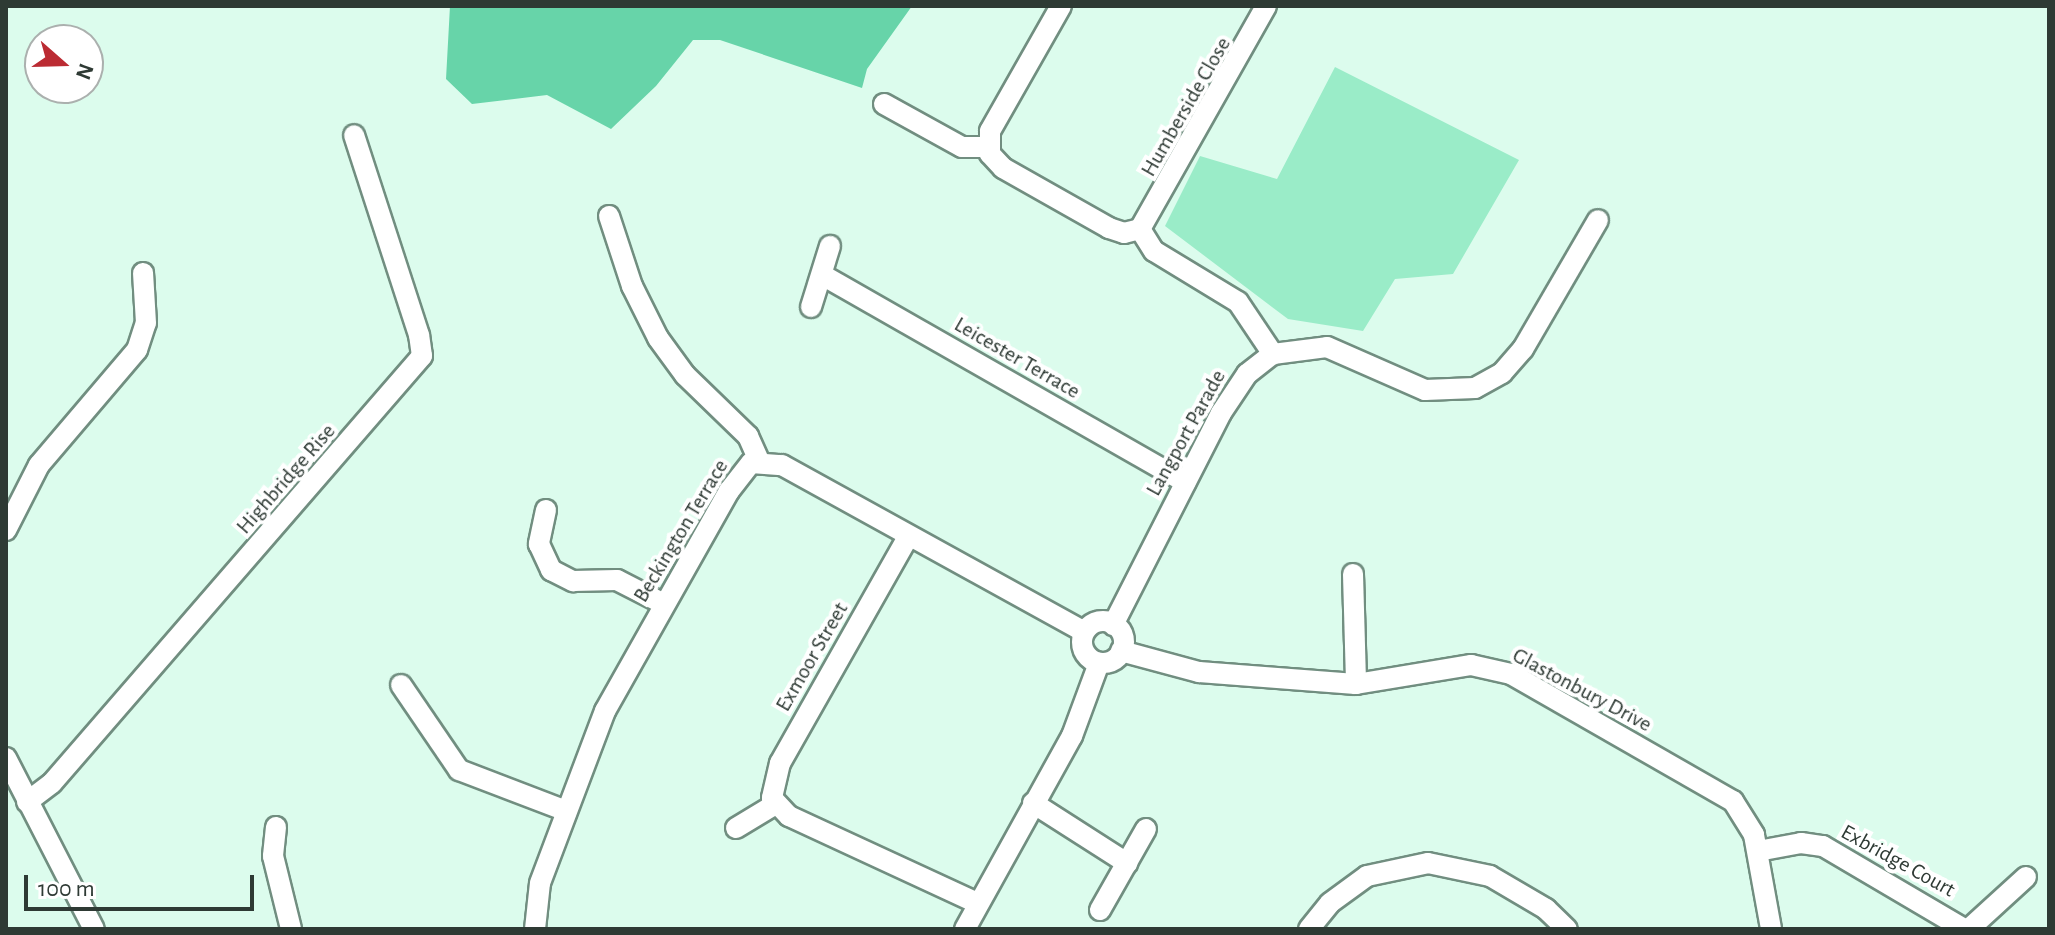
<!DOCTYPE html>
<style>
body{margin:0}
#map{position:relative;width:2055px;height:935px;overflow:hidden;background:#dcfced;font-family:"Alegreya Sans",sans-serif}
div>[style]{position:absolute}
.green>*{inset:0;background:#9aecc8}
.forest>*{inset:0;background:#67d4a9}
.roads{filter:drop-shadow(2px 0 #718e80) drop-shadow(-2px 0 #718e80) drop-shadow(0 2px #718e80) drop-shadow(0 -2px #718e80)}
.minor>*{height:20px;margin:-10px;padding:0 10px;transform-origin:10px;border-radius:10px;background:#fff}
.minor>.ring{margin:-10px;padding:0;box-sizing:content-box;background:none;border:20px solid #fff;border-radius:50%}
span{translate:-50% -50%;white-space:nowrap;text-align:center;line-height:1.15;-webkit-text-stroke:8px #fff;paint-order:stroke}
.street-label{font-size:22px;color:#2e3a34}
.frame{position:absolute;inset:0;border:8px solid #2e3a34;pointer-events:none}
.north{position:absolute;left:24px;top:24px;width:80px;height:80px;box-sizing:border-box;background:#fff;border:2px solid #abb0ae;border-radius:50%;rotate:110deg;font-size:22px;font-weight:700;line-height:32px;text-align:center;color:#2e3a34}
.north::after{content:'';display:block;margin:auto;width:28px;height:36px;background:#bb2b33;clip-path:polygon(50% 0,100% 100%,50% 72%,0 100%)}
.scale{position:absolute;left:24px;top:875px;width:230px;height:36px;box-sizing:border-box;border:4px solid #2e3a34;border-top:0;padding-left:10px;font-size:24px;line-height:28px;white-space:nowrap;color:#2e3a34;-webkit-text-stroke:6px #fff;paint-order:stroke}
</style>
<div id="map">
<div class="green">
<i style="clip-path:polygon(1335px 67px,1519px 160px,1453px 274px,1395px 279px,1363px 331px,1288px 319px,1165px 226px,1200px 156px,1277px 179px)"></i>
</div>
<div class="forest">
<i style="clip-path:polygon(450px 6px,912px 6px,867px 69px,862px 88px,720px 40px,693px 40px,656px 86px,611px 129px,547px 95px,472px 104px,446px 79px)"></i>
</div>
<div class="roads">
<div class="minor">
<i style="left:1061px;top:6px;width:144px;rotate:119.6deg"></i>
<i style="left:990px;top:131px;width:23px;rotate:90deg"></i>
<i style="left:990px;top:154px;width:19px;rotate:47deg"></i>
<i style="left:1003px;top:168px;width:122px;rotate:29.5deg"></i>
<i style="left:1109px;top:228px;width:16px;rotate:18deg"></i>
<i style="left:1124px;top:233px;width:16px;rotate:-14deg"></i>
<i style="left:884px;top:104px;width:89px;rotate:28.9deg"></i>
<i style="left:962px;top:147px;width:26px"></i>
<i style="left:609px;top:216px;width:74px;rotate:71.8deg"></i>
<i style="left:632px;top:286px;width:58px;rotate:63.4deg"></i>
<i style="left:658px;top:338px;width:46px;rotate:53.9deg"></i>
<i style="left:685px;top:375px;width:88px;rotate:44.1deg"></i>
<i style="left:748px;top:436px;width:27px;rotate:66deg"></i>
<i style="left:1140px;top:229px;width:256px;rotate:-60.5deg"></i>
<i style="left:1140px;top:229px;width:26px;rotate:58deg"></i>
<i style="left:1154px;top:251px;width:98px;rotate:31.3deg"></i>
<i style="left:1238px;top:302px;width:63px;rotate:56.1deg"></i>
<i style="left:824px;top:276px;width:416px;rotate:29.7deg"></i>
<i style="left:811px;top:307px;width:64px;rotate:-72.7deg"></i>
<i style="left:546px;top:510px;width:35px;rotate:102deg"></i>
<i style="left:539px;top:544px;width:29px;rotate:65deg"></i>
<i style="left:551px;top:570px;width:25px;rotate:27deg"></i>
<i style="left:573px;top:581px;width:44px;rotate:-1.3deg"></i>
<i style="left:617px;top:580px;width:53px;rotate:27.1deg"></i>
<i style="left:6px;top:530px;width:73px;rotate:-63.1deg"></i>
<i style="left:39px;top:465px;width:151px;rotate:-49.6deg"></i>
<i style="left:137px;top:350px;width:28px;rotate:-72deg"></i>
<i style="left:146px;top:323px;width:50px;rotate:-93.4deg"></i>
<i style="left:908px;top:537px;width:260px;rotate:119.5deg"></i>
<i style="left:780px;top:763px;width:36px;rotate:103deg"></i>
<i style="left:772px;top:798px;width:25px;rotate:47deg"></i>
<i style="left:789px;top:816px;width:207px;rotate:24.8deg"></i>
<i style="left:1353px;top:574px;width:110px;rotate:88.4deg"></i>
<i class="ring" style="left:1082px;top:621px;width:22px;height:22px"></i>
<i style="left:1113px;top:625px;width:238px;rotate:-63deg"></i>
<i style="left:1221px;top:413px;width:47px;rotate:-56.3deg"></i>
<i style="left:1247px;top:374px;width:33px;rotate:-38deg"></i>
<i style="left:1273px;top:354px;width:54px;rotate:-7.4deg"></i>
<i style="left:1327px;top:347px;width:107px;rotate:23.7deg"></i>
<i style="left:1425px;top:390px;width:50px;rotate:-2.3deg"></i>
<i style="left:1475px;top:388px;width:31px;rotate:-29deg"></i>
<i style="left:1502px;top:373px;width:32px;rotate:-49deg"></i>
<i style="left:1523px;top:349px;width:149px;rotate:-59.8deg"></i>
<i style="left:1121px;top:651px;width:81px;rotate:15.1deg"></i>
<i style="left:1199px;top:672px;width:157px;rotate:4.4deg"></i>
<i style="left:1356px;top:684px;width:117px;rotate:-9.4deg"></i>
<i style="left:1471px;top:665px;width:41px;rotate:12.7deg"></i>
<i style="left:1511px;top:674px;width:256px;rotate:29.8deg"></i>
<i style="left:1733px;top:801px;width:40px;rotate:58deg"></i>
<i style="left:1754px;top:835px;width:96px;rotate:79.7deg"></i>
<i style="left:401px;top:685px;width:103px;rotate:55.7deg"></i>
<i style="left:459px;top:770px;width:112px;rotate:20.9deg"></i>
<i style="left:6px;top:758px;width:192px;rotate:62.8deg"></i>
<i style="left:27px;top:802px;width:31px;rotate:-37deg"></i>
<i style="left:52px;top:783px;width:565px;rotate:-49.09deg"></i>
<i style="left:422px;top:356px;width:21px;rotate:-98deg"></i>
<i style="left:419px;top:335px;width:210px;rotate:-108deg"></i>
<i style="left:1033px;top:803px;width:112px;rotate:32.6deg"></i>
<i style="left:276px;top:827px;width:29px;rotate:96deg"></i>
<i style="left:273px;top:856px;width:75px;rotate:76.1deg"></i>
<i style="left:736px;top:828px;width:44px;rotate:-31.2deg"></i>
<i style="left:1758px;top:851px;width:44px;rotate:-10.5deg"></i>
<i style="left:1801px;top:843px;width:22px;rotate:8deg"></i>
<i style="left:1823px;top:846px;width:164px;rotate:30.5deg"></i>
<i style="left:1100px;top:910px;width:93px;rotate:-60.4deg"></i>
<i style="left:535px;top:929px;width:46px;rotate:-83.8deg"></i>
<i style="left:540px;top:883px;width:184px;rotate:-69.3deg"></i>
<i style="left:605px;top:711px;width:253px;rotate:-60.6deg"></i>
<i style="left:729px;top:491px;width:36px;rotate:-52deg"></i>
<i style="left:751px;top:463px;width:31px;rotate:4deg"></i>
<i style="left:782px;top:465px;width:345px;rotate:28.9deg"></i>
<i style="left:965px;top:929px;width:221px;rotate:-61deg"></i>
<i style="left:1072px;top:736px;width:78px;rotate:-69.7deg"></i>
<i style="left:1309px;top:929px;width:33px;rotate:-51deg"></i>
<i style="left:1330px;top:903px;width:46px;rotate:-36.1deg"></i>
<i style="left:1367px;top:876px;width:62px;rotate:-12deg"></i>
<i style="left:1428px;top:863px;width:63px;rotate:11.8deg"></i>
<i style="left:1490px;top:876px;width:65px;rotate:30.5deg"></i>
<i style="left:1546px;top:909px;width:29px;rotate:44deg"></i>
<i style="left:1969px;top:929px;width:77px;rotate:-42.4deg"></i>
</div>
</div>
<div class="street-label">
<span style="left:1186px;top:107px;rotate:-60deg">Humberside Close</span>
<span style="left:1017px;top:358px;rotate:30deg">Leicester Terrace</span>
<span style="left:1186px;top:433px;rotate:-61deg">Langport Parade</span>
<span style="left:286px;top:479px;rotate:-49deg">Highbridge Rise</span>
<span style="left:681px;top:531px;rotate:-59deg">Beckington Terrace</span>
<span style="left:812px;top:657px;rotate:-60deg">Exmoor Street</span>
<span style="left:1582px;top:690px;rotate:28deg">Glastonbury Drive</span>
<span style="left:1898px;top:861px;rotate:29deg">Exbridge Court</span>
</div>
<div class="frame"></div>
<div class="north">N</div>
<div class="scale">100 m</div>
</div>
